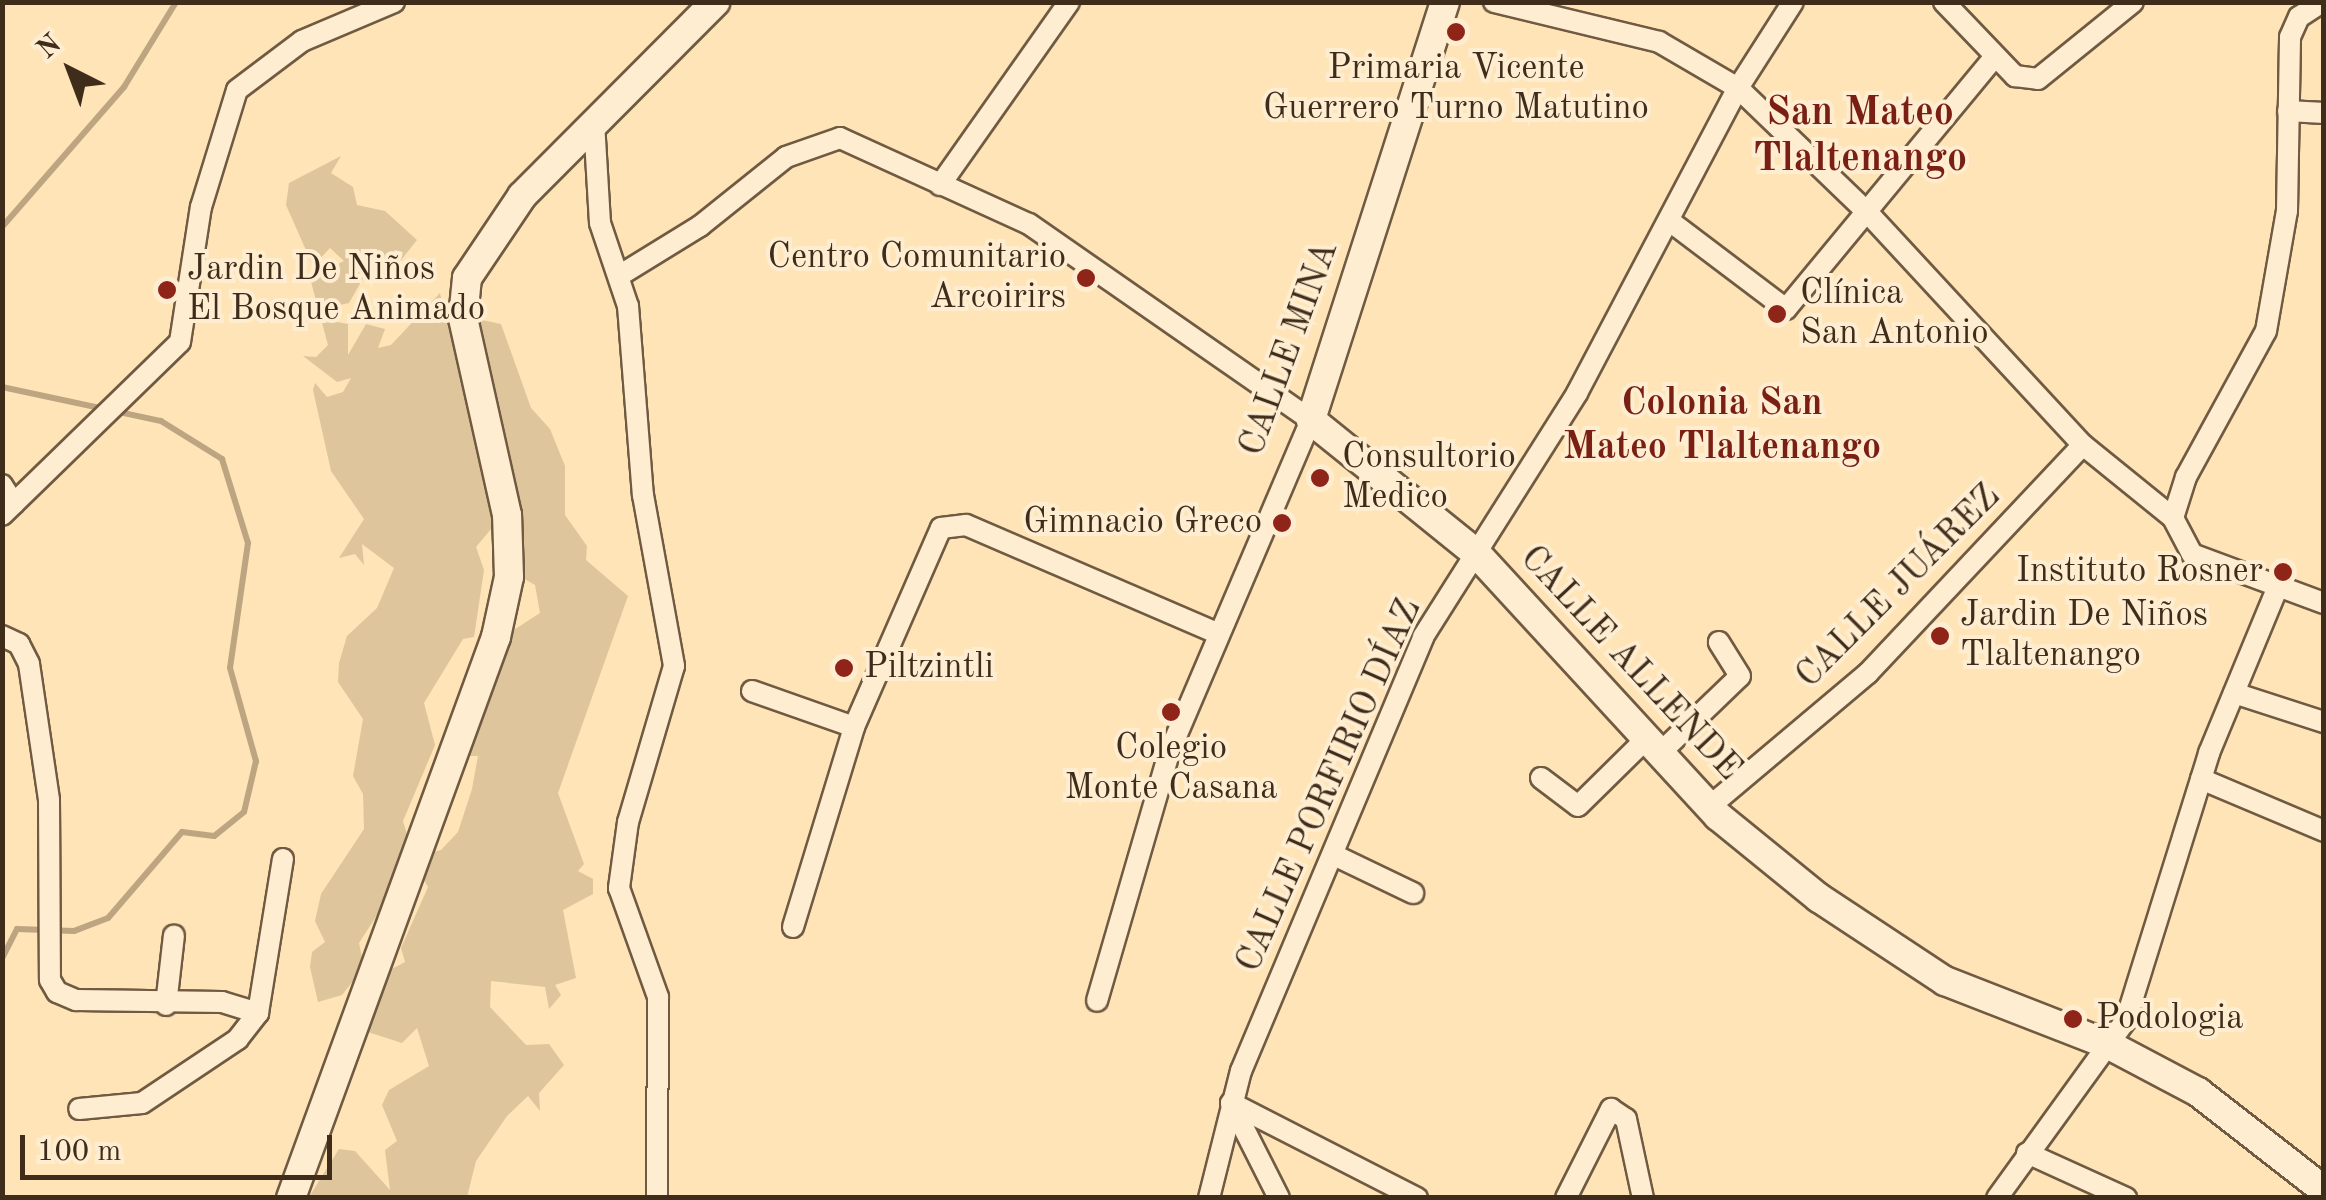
<!DOCTYPE html>
<meta charset="utf-8">
<style>
body{margin:0}
#map{position:relative;width:2326px;height:1200px;overflow:hidden;background:#fee4b6;font-family:"Old Standard TT",serif}
div>[style]{position:absolute}
.green>*{inset:0;background:#dec59c}
.stream>*{height:6px;margin:-3px;padding:0 3px;transform-origin:3px;border-radius:3px;background:#bda581}
.roads{filter:drop-shadow(2px 0 #705a42) drop-shadow(-2px 0 #705a42) drop-shadow(0 2px #705a42) drop-shadow(0 -2px #705a42)}
.street>*{height:20px;margin:-10px;padding:0 10px;transform-origin:10px;border-radius:10px;background:#feedd0}
.secondary>*{height:28px;margin:-14px;padding:0 14px;transform-origin:14px;border-radius:14px;background:#feedd0}
.dots>*{width:28px;height:28px;translate:-50% -50%;box-sizing:border-box;border:5px solid #feedd0;border-radius:50%}
span{translate:-50% -50%;white-space:nowrap;text-align:center;line-height:1.15;-webkit-text-stroke:8px #feedd0;paint-order:stroke}
.poi-label{font-size:35px;color:#402c1b}
.right{translate:-100% -50%;text-align:right}
.left{translate:0 -50%;text-align:left}
.street-label{font-size:35px;color:#402c1b}
.neighbourhood-label{font-size:38px;color:#7a1f14;font-weight:700}
.quarter-label{font-size:40px;color:#7a1f14;font-weight:700}
.frame{position:absolute;inset:0;border:5px solid #402c1b;pointer-events:none}
.north{position:absolute;left:20px;top:20px;width:100px;height:100px;-webkit-text-stroke:8px #feedd0;paint-order:stroke;rotate:318deg;font-size:28px;font-weight:700;line-height:40px;text-align:center;color:#402c1b}
.north::after{content:'';display:block;margin:auto;width:35px;height:45px;background:#402c1b;clip-path:polygon(50% 0,100% 100%,50% 72%,0 100%)}
.scale{position:absolute;left:20px;top:1135px;width:312px;height:45px;box-sizing:border-box;border:5px solid #402c1b;border-top:0;padding-left:12px;font-size:30px;line-height:35px;white-space:nowrap;color:#402c1b;-webkit-text-stroke:8px #feedd0;paint-order:stroke}
</style>
<div id="map">
<div class="green">
<i style="clip-path:polygon(341px 156px,331px 173px,353px 187px,357px 205px,385px 211px,417px 240px,398px 264px,373px 261px,349px 303px,335px 306px,330px 321px,348px 324px,348px 355px,366px 324px,385px 329px,378px 348px,391px 345px,440px 293px,446px 321px,468px 345px,482px 320px,501px 324px,531px 408px,550px 429px,565px 466px,565px 515px,587px 546px,586px 560px,628px 596px,558px 793px,584px 864px,578px 871px,593px 879px,593px 894px,563px 910px,576px 978px,555px 985px,561px 995px,549px 1009px,545px 987px,491px 981px,490px 1007px,526px 1045px,549px 1044px,564px 1065px,539px 1093px,540px 1111px,528px 1096px,507px 1116px,476px 1161px,467px 1197px,309px 1197px,339px 1149px,355px 1151px,390px 1190px,385px 1150px,397px 1141px,382px 1105px,389px 1090px,429px 1066px,417px 1028px,402px 1043px,368px 1032px,365px 1018px,384px 973px,405px 962px,401px 948px,428px 887px,417px 867px,421px 855px,441px 850px,458px 832px,472px 789px,478px 756px,462px 756px,478px 653px,540px 613px,535px 585px,514px 573px,502px 516px,476px 547px,484px 570px,474px 637px,463px 639px,424px 703px,435px 745px,403px 821px,410px 845px,402px 907px,379px 912px,359px 943px,364px 967px,342px 995px,318px 1002px,310px 967px,312px 952px,325px 942px,315px 921px,321px 894px,364px 829px,363px 794px,353px 776px,363px 719px,338px 682px,339px 663px,347px 636px,377px 608px,394px 568px,362px 544px,364px 565px,355px 554px,339px 558px,364px 519px,331px 471px,313px 390px,315px 383px,327px 397px,343px 392px,351px 378px,337px 382px,303px 356px,316px 357px,328px 345px,310px 278px,344px 261px,330px 248px,313px 266px,286px 205px,289px 183px)"></i>
</div>
<div class="stream">
<i style="left:2px;top:227px;width:186px;rotate:-48.9deg"></i>
<i style="left:124px;top:87px;width:100px;rotate:-58.5deg"></i>
<i style="left:2px;top:387px;width:163px;rotate:12.1deg"></i>
<i style="left:161px;top:421px;width:72px;rotate:31.9deg"></i>
<i style="left:222px;top:459px;width:88px;rotate:72.8deg"></i>
<i style="left:248px;top:543px;width:126px;rotate:98.2deg"></i>
<i style="left:230px;top:668px;width:97px;rotate:74.4deg"></i>
<i style="left:256px;top:761px;width:52px;rotate:103.2deg"></i>
<i style="left:244px;top:812px;width:38px;rotate:141deg"></i>
<i style="left:214px;top:836px;width:32px;rotate:-173deg"></i>
<i style="left:182px;top:832px;width:113px;rotate:130.7deg"></i>
<i style="left:108px;top:918px;width:36px;rotate:159deg"></i>
<i style="left:74px;top:931px;width:57px;rotate:-178deg"></i>
<i style="left:17px;top:929px;width:33px;rotate:117deg"></i>
</div>
<div class="roads">
<div class="street">
<i style="left:1494px;top:2px;width:170px;rotate:13.6deg"></i>
<i style="left:1659px;top:42px;width:91px;rotate:30.2deg"></i>
<i style="left:1738px;top:88px;width:180px;rotate:43.9deg"></i>
<i style="left:1868px;top:213px;width:316px;rotate:47.2deg"></i>
<i style="left:2083px;top:445px;width:116px;rotate:39deg"></i>
<i style="left:2173px;top:518px;width:41px;rotate:62.2deg"></i>
<i style="left:2192px;top:554px;width:141px;rotate:20.4deg"></i>
<i style="left:1944px;top:2px;width:103px;rotate:46.2deg"></i>
<i style="left:2015px;top:76px;width:23px;rotate:7deg"></i>
<i style="left:2038px;top:79px;width:122px;rotate:-39deg"></i>
<i style="left:2288px;top:111px;width:36px;rotate:3deg"></i>
<i style="left:594px;top:122px;width:101px;rotate:86.6deg"></i>
<i style="left:600px;top:223px;width:88px;rotate:71.4deg"></i>
<i style="left:628px;top:306px;width:190px;rotate:85.5deg"></i>
<i style="left:643px;top:495px;width:174px;rotate:79.7deg"></i>
<i style="left:674px;top:666px;width:163px;rotate:106.4deg"></i>
<i style="left:628px;top:822px;width:67px;rotate:97.8deg"></i>
<i style="left:619px;top:888px;width:116px;rotate:70.3deg"></i>
<i style="left:658px;top:997px;width:201px;rotate:90.3deg"></i>
<i style="left:940px;top:185px;width:224px;rotate:-54.8deg"></i>
<i style="left:1671px;top:222px;width:144px;rotate:37.1deg"></i>
<i style="left:1786px;top:309px;width:326px;rotate:-50.4deg"></i>
<i style="left:622px;top:274px;width:92px;rotate:-31.6deg"></i>
<i style="left:700px;top:226px;width:110px;rotate:-38.7deg"></i>
<i style="left:786px;top:157px;width:57px;rotate:-19.4deg"></i>
<i style="left:840px;top:138px;width:208px;rotate:24.5deg"></i>
<i style="left:1029px;top:224px;width:343px;rotate:34.8deg"></i>
<i style="left:1311px;top:420px;width:362px;rotate:113.1deg"></i>
<i style="left:1169px;top:753px;width:258px;rotate:106.2deg"></i>
<i style="left:2px;top:485px;width:22px;rotate:58deg"></i>
<i style="left:2px;top:515px;width:248px;rotate:-44.2deg"></i>
<i style="left:180px;top:342px;width:137px;rotate:-81.2deg"></i>
<i style="left:201px;top:207px;width:122px;rotate:-72.9deg"></i>
<i style="left:237px;top:90px;width:81px;rotate:-37deg"></i>
<i style="left:302px;top:41px;width:100px;rotate:-23deg"></i>
<i style="left:2173px;top:518px;width:43px;rotate:-72.4deg"></i>
<i style="left:2186px;top:477px;width:166px;rotate:-61.3deg"></i>
<i style="left:2266px;top:331px;width:122px;rotate:-80.1deg"></i>
<i style="left:2287px;top:211px;width:174px;rotate:-89deg"></i>
<i style="left:2290px;top:37px;width:22px;rotate:-66deg"></i>
<i style="left:2299px;top:17px;width:27px;rotate:-33deg"></i>
<i style="left:2px;top:636px;width:19px;rotate:25deg"></i>
<i style="left:19px;top:644px;width:22px;rotate:63deg"></i>
<i style="left:29px;top:664px;width:137px;rotate:81.6deg"></i>
<i style="left:49px;top:800px;width:180px;rotate:89.7deg"></i>
<i style="left:50px;top:980px;width:14px;rotate:60deg"></i>
<i style="left:57px;top:992px;width:21px;rotate:23deg"></i>
<i style="left:76px;top:1000px;width:146px;rotate:0.8deg"></i>
<i style="left:222px;top:1002px;width:38px;rotate:17deg"></i>
<i style="left:258px;top:1013px;width:33px;rotate:128deg"></i>
<i style="left:238px;top:1039px;width:115px;rotate:146.3deg"></i>
<i style="left:142px;top:1103px;width:63px;rotate:174.6deg"></i>
<i style="left:752px;top:691px;width:108px;rotate:19.4deg"></i>
<i style="left:2234px;top:693px;width:95px;rotate:17.9deg"></i>
<i style="left:1659px;top:754px;width:112px;rotate:-43.9deg"></i>
<i style="left:1740px;top:676px;width:40px;rotate:-122deg"></i>
<i style="left:1541px;top:778px;width:46px;rotate:37.1deg"></i>
<i style="left:1578px;top:806px;width:95px;rotate:-44.6deg"></i>
<i style="left:2201px;top:779px;width:134px;rotate:22.9deg"></i>
<i style="left:1709px;top:807px;width:208px;rotate:-40.1deg"></i>
<i style="left:1868px;top:673px;width:313px;rotate:-46.7deg"></i>
<i style="left:1334px;top:855px;width:88px;rotate:25.7deg"></i>
<i style="left:793px;top:927px;width:209px;rotate:-73deg"></i>
<i style="left:854px;top:727px;width:217px;rotate:-66.4deg"></i>
<i style="left:941px;top:528px;width:25px;rotate:-7deg"></i>
<i style="left:966px;top:525px;width:270px;rotate:23.3deg"></i>
<i style="left:166px;top:1005px;width:70px;rotate:-83.5deg"></i>
<i style="left:258px;top:1013px;width:156px;rotate:-80.8deg"></i>
<i style="left:1231px;top:1103px;width:209px;rotate:27.1deg"></i>
<i style="left:1231px;top:1103px;width:106px;rotate:63.2deg"></i>
<i style="left:2027px;top:1153px;width:109px;rotate:24.4deg"></i>
<i style="left:1209px;top:1198px;width:131px;rotate:-75.9deg"></i>
<i style="left:1241px;top:1071px;width:471px;rotate:-67.2deg"></i>
<i style="left:1423px;top:637px;width:289px;rotate:-57.7deg"></i>
<i style="left:1577px;top:393px;width:345px;rotate:-62.2deg"></i>
<i style="left:1738px;top:88px;width:102px;rotate:-57.4deg"></i>
<i style="left:1566px;top:1198px;width:100px;rotate:-63.2deg"></i>
<i style="left:1611px;top:1109px;width:18px;rotate:34deg"></i>
<i style="left:1626px;top:1119px;width:81px;rotate:77.9deg"></i>
<i style="left:1997px;top:1198px;width:220px;rotate:-54.1deg"></i>
<i style="left:2126px;top:1020px;width:280px;rotate:-72.7deg"></i>
<i style="left:2209px;top:753px;width:175px;rotate:-67.5deg"></i>
</div>
<div class="secondary">
<i style="left:1445px;top:2px;width:439px;rotate:107.8deg"></i>
<i style="left:1311px;top:420px;width:213px;rotate:38.9deg"></i>
<i style="left:1477px;top:554px;width:356px;rotate:47.4deg"></i>
<i style="left:1718px;top:816px;width:130px;rotate:39.1deg"></i>
<i style="left:1819px;top:898px;width:151px;rotate:33.4deg"></i>
<i style="left:1945px;top:981px;width:174px;rotate:21.3deg"></i>
<i style="left:2107px;top:1044px;width:103px;rotate:27.8deg"></i>
<i style="left:2198px;top:1092px;width:160px;rotate:37.9deg"></i>
<i style="left:291px;top:1198px;width:597px;rotate:-69.93deg"></i>
<i style="left:496px;top:637px;width:61px;rotate:-77.8deg"></i>
<i style="left:509px;top:577px;width:62px;rotate:-91.8deg"></i>
<i style="left:507px;top:515px;width:202px;rotate:-102.6deg"></i>
<i style="left:463px;top:318px;width:40px;rotate:-84.3deg"></i>
<i style="left:467px;top:278px;width:99px;rotate:-56.1deg"></i>
<i style="left:522px;top:196px;width:274px;rotate:-45.1deg"></i>
</div>
</div>
<div class="dots">
<i style="left:1456px;top:32px;background:#8f2418"></i>
<i style="left:1086px;top:278px;background:#8f2418"></i>
<i style="left:167px;top:290px;background:#8f2418"></i>
<i style="left:1777px;top:314px;background:#8f2418"></i>
<i style="left:1320px;top:478px;background:#8f2418"></i>
<i style="left:1282px;top:523px;background:#8f2418"></i>
<i style="left:2283px;top:572px;background:#8f2418"></i>
<i style="left:1940px;top:636px;background:#8f2418"></i>
<i style="left:844px;top:668px;background:#8f2418"></i>
<i style="left:1171px;top:712px;background:#8f2418"></i>
<i style="left:2073px;top:1019px;background:#8f2418"></i>
</div>
<div class="poi-label">
<span style="left:1456px;top:89px">Primaria Vicente<br>Guerrero Turno Matutino</span>
<span class="right" style="left:1066px;top:278px">Centro Comunitario<br>Arcoirirs</span>
<span class="left" style="left:187px;top:290px">Jardin De Niños<br>El Bosque Animado</span>
<span class="left" style="left:1800px;top:314px">Clínica<br>San Antonio</span>
<span class="left" style="left:1342px;top:478px">Consultorio<br>Medico</span>
<span class="right" style="left:1262px;top:523px">Gimnacio Greco</span>
<span class="right" style="left:2263px;top:572px">Instituto Rosner</span>
<span class="left" style="left:1960px;top:636px">Jardin De Niños<br>Tlaltenango</span>
<span class="left" style="left:864px;top:668px">Piltzintli</span>
<span style="left:1171px;top:769px">Colegio<br>Monte Casana</span>
<span class="left" style="left:2096px;top:1019px">Podologia</span>
</div>
<div class="street-label">
<span style="left:1290px;top:349px;rotate:-70deg">CALLE MINA</span>
<span style="left:1899px;top:587px;rotate:-45deg">CALLE JUÁREZ</span>
<span style="left:1630px;top:664px;rotate:47deg">CALLE ALLENDE</span>
<span style="left:1330px;top:786px;rotate:-66deg">CALLE PORFIRIO DÍAZ</span>
</div>
<div class="neighbourhood-label">
<span style="left:1722px;top:427px">Colonia San<br>Mateo Tlaltenango</span>
</div>
<div class="quarter-label">
<span style="left:1860px;top:137px">San Mateo<br>Tlaltenango</span>
</div>
<div class="frame"></div>
<div class="north">N</div>
<div class="scale">100 m</div>
</div>
